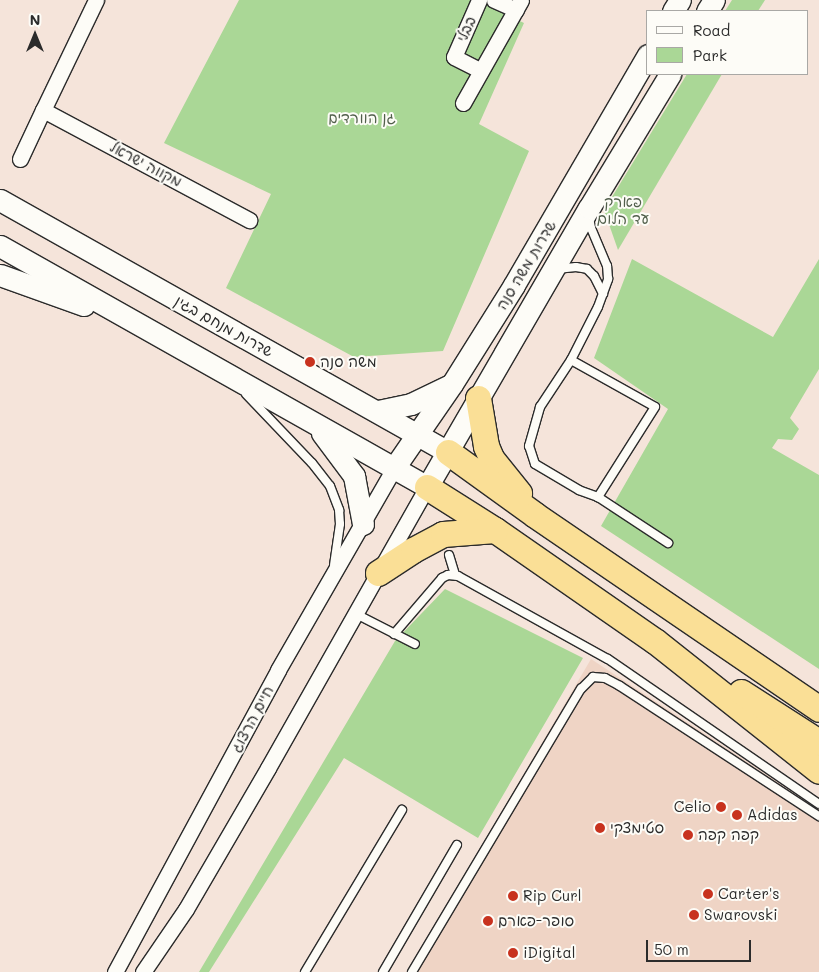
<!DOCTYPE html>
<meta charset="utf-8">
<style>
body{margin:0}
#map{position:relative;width:819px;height:972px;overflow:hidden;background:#f5e4da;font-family:Mali,"Playpen Sans Hebrew",sans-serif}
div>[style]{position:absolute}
.built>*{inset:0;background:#efd4c5}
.green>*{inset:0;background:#aad796}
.roads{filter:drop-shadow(1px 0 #2b2b2b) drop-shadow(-1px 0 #2b2b2b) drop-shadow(0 1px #2b2b2b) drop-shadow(0 -1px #2b2b2b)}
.service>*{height:8px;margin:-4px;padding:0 4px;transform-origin:4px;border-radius:4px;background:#fdfcf7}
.minor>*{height:15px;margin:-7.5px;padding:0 7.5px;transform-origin:7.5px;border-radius:7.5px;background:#fdfcf7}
.secondary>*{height:21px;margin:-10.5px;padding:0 10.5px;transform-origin:10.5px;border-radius:10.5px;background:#fdfcf7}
.trunk>*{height:25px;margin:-12.5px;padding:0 12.5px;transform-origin:12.5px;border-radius:12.5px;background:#fadf96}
.dots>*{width:14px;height:14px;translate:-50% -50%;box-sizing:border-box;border:2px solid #fdfcf7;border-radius:50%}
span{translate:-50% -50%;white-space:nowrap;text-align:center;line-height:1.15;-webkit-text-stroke:4px #fdfcf7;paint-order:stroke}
.street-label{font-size:15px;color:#2b2b2b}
.park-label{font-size:15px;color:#515f4b}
.poi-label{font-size:15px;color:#2b2b2b}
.left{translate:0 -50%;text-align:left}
.right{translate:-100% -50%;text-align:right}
.legend{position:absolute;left:646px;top:10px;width:162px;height:65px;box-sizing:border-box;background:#fdfcf7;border:1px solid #a9a8a5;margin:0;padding:6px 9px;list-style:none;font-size:15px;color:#2b2b2b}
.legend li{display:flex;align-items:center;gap:10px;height:25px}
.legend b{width:25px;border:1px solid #a9a8a5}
.north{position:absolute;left:10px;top:10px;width:50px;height:50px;-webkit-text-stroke:4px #fdfcf7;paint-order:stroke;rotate:0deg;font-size:14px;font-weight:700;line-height:20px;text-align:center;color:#2b2b2b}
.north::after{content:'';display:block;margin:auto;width:18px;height:22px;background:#2b2b2b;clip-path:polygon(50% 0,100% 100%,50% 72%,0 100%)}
.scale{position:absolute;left:646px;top:940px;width:105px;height:22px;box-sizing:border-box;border:2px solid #2b2b2b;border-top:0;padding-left:6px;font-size:15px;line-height:18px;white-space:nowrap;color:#2b2b2b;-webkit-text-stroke:4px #fdfcf7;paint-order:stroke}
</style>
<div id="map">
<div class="built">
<i style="clip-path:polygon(591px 659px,819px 809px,819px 972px,408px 972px)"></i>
</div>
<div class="green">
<i style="clip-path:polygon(239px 0,477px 0,524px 23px,479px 124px,529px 151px,443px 351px,354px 357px,226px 288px,271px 194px,164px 143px)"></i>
<i style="clip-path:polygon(732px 0,765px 0,758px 11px,725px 11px)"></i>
<i style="clip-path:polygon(687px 74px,722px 74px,618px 250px,604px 210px)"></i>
<i style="clip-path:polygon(632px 259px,773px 337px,819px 259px,819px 369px,790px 418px,799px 429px,792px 440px,778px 439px,772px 448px,819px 475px,819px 669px,601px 526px,668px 409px,594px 358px)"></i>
<i style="clip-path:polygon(445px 589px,583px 658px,478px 838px,344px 758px,209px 972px,199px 972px,395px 641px)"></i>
</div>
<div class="roads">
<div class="service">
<i style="left:557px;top:269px;width:19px;rotate:-6deg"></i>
<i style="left:576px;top:267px;width:11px;rotate:10deg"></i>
<i style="left:587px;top:269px;width:10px;rotate:45deg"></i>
<i style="left:594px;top:276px;width:20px;rotate:63deg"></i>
<i style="left:571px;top:360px;width:96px;rotate:29.2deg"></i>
<i style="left:655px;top:407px;width:107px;rotate:122.3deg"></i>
<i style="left:598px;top:497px;width:20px;rotate:-160deg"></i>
<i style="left:579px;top:490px;width:51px;rotate:-149.4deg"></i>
<i style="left:535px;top:464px;width:19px;rotate:-108deg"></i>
<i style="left:529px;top:446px;width:41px;rotate:-74.2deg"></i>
<i style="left:540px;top:407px;width:56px;rotate:-56.6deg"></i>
<i style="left:571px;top:360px;width:59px;rotate:-63deg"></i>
<i style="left:598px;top:307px;width:30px;rotate:-70deg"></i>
<i style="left:608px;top:279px;width:13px;rotate:-94deg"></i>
<i style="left:607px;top:266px;width:41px;rotate:-112.8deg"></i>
<i style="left:591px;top:228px;width:10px;rotate:-101deg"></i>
<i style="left:246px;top:394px;width:95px;rotate:46.3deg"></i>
<i style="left:312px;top:463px;width:29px;rotate:52deg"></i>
<i style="left:330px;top:486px;width:26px;rotate:69deg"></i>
<i style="left:339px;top:510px;width:14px;rotate:86deg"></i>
<i style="left:340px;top:524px;width:41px;rotate:98.3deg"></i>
<i style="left:598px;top:497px;width:84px;rotate:33.3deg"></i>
<i style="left:449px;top:555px;width:21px;rotate:73deg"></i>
<i style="left:356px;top:614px;width:66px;rotate:27deg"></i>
<i style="left:394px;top:634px;width:74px;rotate:-49.4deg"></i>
<i style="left:442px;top:578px;width:7px;rotate:-27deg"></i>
<i style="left:448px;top:575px;width:10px;rotate:6deg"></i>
<i style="left:458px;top:576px;width:171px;rotate:29deg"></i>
<i style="left:608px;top:659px;width:256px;rotate:34.5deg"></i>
<i style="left:305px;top:972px;width:189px;rotate:-59.1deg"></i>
<i style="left:383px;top:972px;width:147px;rotate:-59.8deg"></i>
<i style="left:412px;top:972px;width:330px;rotate:-59.2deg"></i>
<i style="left:581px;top:689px;width:17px;rotate:-45deg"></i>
<i style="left:593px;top:677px;width:12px;rotate:5deg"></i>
<i style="left:605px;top:678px;width:17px;rotate:28deg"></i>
<i style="left:620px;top:686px;width:238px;rotate:33.2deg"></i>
</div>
<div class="minor">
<i style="left:96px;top:0;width:122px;rotate:115.7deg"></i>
<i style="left:43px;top:110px;width:234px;rotate:28.1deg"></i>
<i style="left:479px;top:0;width:62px;rotate:113.7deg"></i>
<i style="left:454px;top:57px;width:30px;rotate:27deg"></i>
<i style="left:494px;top:0;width:24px;rotate:24deg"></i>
<i style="left:463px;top:103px;width:118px;rotate:-60.6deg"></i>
<i style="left:20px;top:159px;width:54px;rotate:-64.9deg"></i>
<i style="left:115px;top:972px;width:343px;rotate:-61.6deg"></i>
<i style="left:278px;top:670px;width:233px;rotate:-60.1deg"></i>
<i style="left:143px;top:972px;width:76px;rotate:-55.7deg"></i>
<i style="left:186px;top:909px;width:163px;rotate:-59.8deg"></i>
<i style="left:268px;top:768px;width:323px;rotate:-60.5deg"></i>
</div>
<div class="secondary">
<i style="left:673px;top:11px;width:13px;rotate:-58deg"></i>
<i style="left:707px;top:11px;width:13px;rotate:-58deg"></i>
<i style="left:0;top:200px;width:514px;rotate:29.36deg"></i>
<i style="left:0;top:246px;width:490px;rotate:29.4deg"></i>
<i style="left:427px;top:487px;width:323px;rotate:-59.9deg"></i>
<i style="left:589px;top:208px;width:157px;rotate:-58.8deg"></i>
<i style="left:0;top:275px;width:89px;rotate:19.7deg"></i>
<i style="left:378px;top:411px;width:34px;rotate:-12deg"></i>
<i style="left:411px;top:404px;width:41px;rotate:-25.9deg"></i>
<i style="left:322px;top:433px;width:54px;rotate:53.3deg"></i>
<i style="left:354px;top:476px;width:49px;rotate:79.4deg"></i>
<i style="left:394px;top:468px;width:102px;rotate:-55.4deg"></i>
<i style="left:452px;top:384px;width:117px;rotate:-57.9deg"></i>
<i style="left:514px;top:285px;width:266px;rotate:-59.8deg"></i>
</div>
<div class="trunk">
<i style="left:478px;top:398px;width:49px;rotate:80.5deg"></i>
<i style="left:486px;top:446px;width:13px;rotate:67deg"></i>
<i style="left:491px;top:458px;width:45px;rotate:51.3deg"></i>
<i style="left:448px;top:452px;width:107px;rotate:35.9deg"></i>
<i style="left:535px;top:515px;width:344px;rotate:34.3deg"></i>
<i style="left:427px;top:487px;width:80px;rotate:32.3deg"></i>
<i style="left:495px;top:530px;width:195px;rotate:34.8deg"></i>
<i style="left:655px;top:641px;width:209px;rotate:38.4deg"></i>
<i style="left:378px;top:573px;width:42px;rotate:-33.3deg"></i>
<i style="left:413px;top:550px;width:34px;rotate:-28deg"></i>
<i style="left:443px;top:534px;width:52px;rotate:-4.4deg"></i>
<i style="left:741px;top:692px;width:93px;rotate:32.7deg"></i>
</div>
</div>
<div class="dots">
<i style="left:310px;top:362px;background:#c8321e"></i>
<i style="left:721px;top:807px;background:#c8321e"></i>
<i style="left:737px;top:815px;background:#c8321e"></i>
<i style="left:600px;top:828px;background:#c8321e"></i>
<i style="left:688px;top:835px;background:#c8321e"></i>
<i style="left:708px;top:894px;background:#c8321e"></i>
<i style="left:513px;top:896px;background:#c8321e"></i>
<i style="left:694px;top:915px;background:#c8321e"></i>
<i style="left:488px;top:921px;background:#c8321e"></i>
<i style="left:513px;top:953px;background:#c8321e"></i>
</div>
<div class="street-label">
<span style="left:466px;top:29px;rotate:-66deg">בבלי</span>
<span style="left:146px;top:164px;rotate:28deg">מקווה ישראל</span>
<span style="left:526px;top:265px;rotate:-59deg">שדרות משה סנה</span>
<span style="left:224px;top:326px;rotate:29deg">שדרות מנחם בגין</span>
<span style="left:252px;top:719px;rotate:-62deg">חיים הרצוג</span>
</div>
<div class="park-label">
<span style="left:362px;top:118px">גן הוורדים</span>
<span style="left:623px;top:210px">פארק<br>עד הלום</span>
</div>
<div class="poi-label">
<span class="left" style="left:320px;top:362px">משה סנה</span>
<span class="right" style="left:711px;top:807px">Celio</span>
<span class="left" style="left:747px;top:815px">Adidas</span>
<span class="left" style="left:610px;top:828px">סטימצקי</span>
<span class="left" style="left:698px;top:835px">קפה קפה</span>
<span class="left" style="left:718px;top:894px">Carter's</span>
<span class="left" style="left:523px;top:896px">Rip Curl</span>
<span class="left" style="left:704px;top:915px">Swarovski</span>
<span class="left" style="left:498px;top:921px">סופר-פארם</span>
<span class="left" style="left:523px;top:953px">iDigital</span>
</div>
<ul class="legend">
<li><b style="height:6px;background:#fdfcf7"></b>Road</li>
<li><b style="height:14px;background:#aad796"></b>Park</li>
</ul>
<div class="north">N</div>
<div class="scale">50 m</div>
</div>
